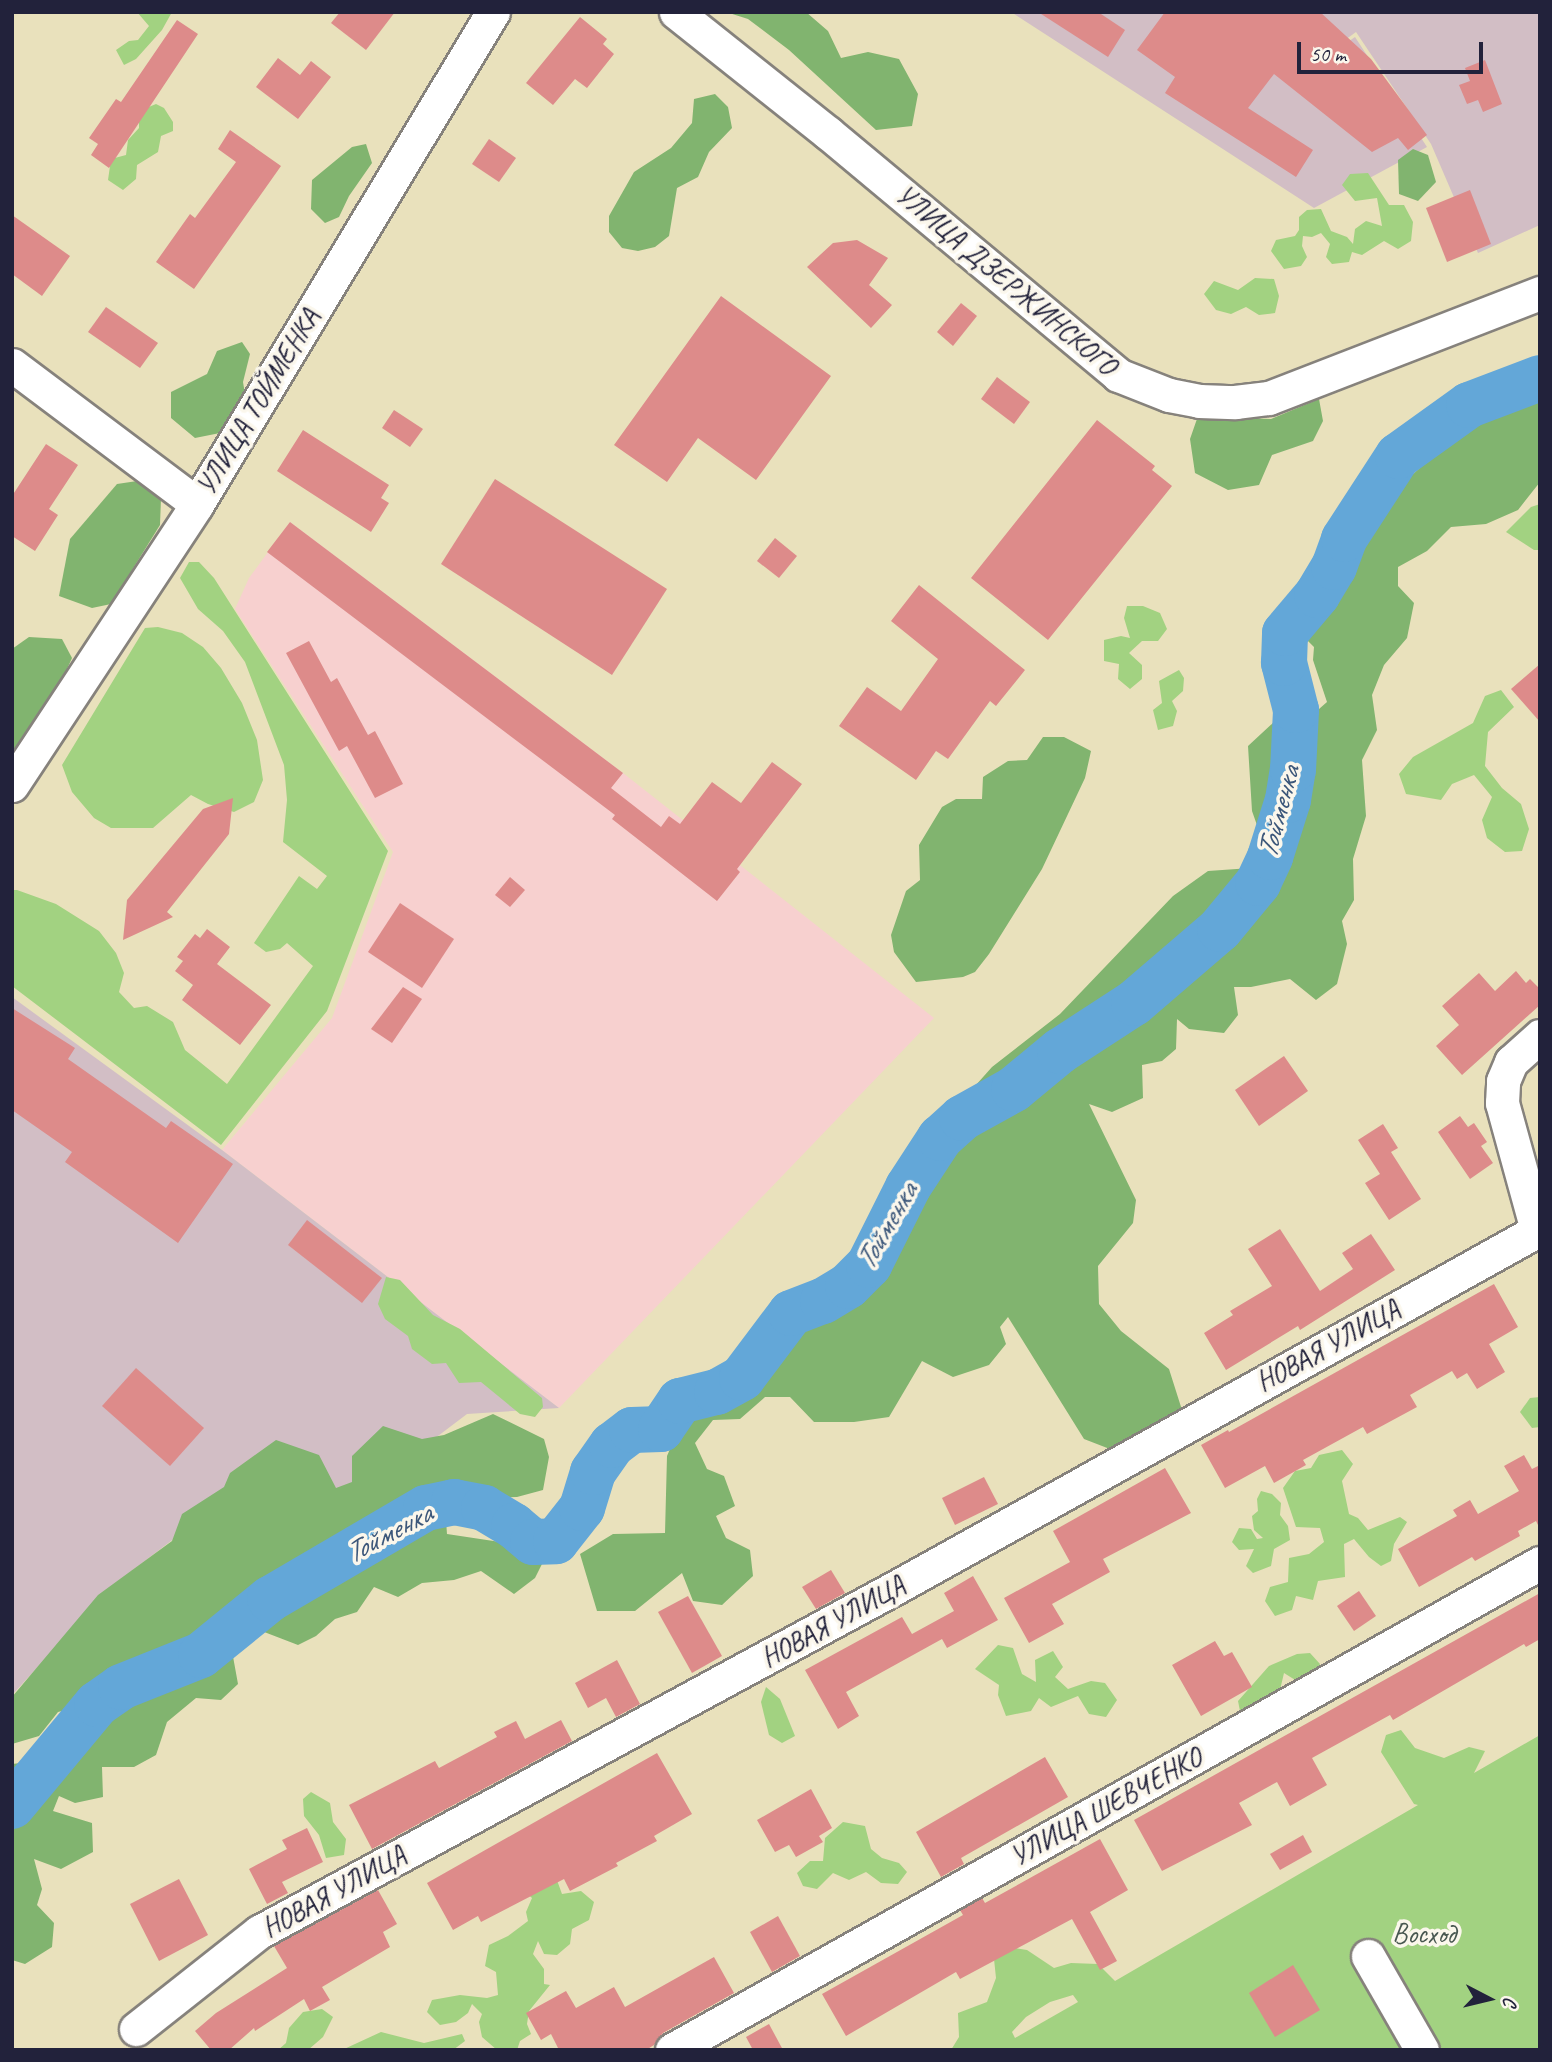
<!DOCTYPE html>
<meta charset="utf-8">
<style>
body{margin:0}
#map{position:relative;width:1552px;height:2062px;overflow:hidden;background:#e9e1bc;font-family:Caveat,sans-serif}
div>[style]{position:absolute}
.built>*{inset:0;background:#f7d0cf}
.industrial>*{inset:0;background:#d2bec5}
.green>*{inset:0;background:#a2d281}
.forest>*{inset:0;background:#81b46f}
.river>*{height:46px;margin:-23px;padding:0 23px;transform-origin:23px;border-radius:23px;background:#63a7d8}
.building>*{inset:0;background:#dd8b8a}
.roads{filter:drop-shadow(2px 0 #86827c) drop-shadow(-2px 0 #86827c) drop-shadow(0 2px #86827c) drop-shadow(0 -2px #86827c)}
.minor>*{height:33px;margin:-16.5px;padding:0 16.5px;transform-origin:16.5px;border-radius:16.5px;background:#fff}
span{translate:-50% -50%;white-space:nowrap;text-align:center;line-height:1.15;-webkit-text-stroke:7px #fbf7ec;paint-order:stroke}
.street-label{font-size:28px;color:#22223b}
.park-label{font-size:28px;color:#485750}
.water-label{font-size:30px;color:#3c577a;font-style:italic}
.frame{position:absolute;inset:0;border:14px solid #22223b;pointer-events:none}
.north{position:absolute;left:1454px;top:1964px;width:70px;height:70px;-webkit-text-stroke:5px #fbf7ec;paint-order:stroke;rotate:97deg;font-size:19px;font-weight:700;line-height:28px;text-align:center;color:#22223b}
.north::after{content:'';display:block;margin:auto;width:24px;height:32px;background:#22223b;clip-path:polygon(50% 0,100% 100%,50% 72%,0 100%)}
.scale{position:absolute;left:1297px;top:42px;width:186px;height:32px;box-sizing:border-box;border:4px solid #22223b;border-top:0;padding-left:9px;font-size:21px;line-height:24px;white-space:nowrap;color:#22223b;-webkit-text-stroke:5px #fbf7ec;paint-order:stroke}
</style>
<div id="map">
<div class="built">
<i style="clip-path:polygon(290px 522px,623px 773px,934px 1018px,559px 1408px,222px 1150px,332px 1018px,393px 852px,235px 609px,249px 578px)"></i>
</div>
<div class="industrial">
<i style="clip-path:polygon(1011px 12px,1286px 12px,1332px 53px,1355px 37px,1427px 147px,1314px 208px)"></i>
<i style="clip-path:polygon(1304px 12px,1540px 12px,1540px 225px,1478px 253px,1431px 144px,1356px 32px,1334px 48px)"></i>
<i style="clip-path:polygon(12px 997px,222px 1150px,559px 1408px,467px 1414px,335px 1514px,281px 1457px,112px 1586px,13px 1694px)"></i>
</div>
<div class="green">
<i style="clip-path:polygon(137px 12px,172px 12px,162px 30px,136px 59px,124px 65px,116px 50px,129px 41px,138px 40px,149px 26px)"></i>
<i style="clip-path:polygon(156px 104px,164px 108px,173px 122px,173px 131px,161px 136px,158px 152px,137px 165px,136px 179px,123px 190px,108px 180px,111px 159px,126px 155px,128px 140px,139px 128px,139px 111px)"></i>
<i style="clip-path:polygon(1368px 173px,1389px 205px,1404px 205px,1413px 222px,1411px 241px,1398px 249px,1384px 241px,1362px 255px,1352px 252px,1349px 262px,1332px 264px,1326px 257px,1330px 244px,1321px 233px,1312px 237px,1303px 236px,1302px 246px,1307px 257px,1301px 266px,1284px 269px,1271px 251px,1276px 240px,1295px 236px,1299px 230px,1299px 217px,1307px 210px,1321px 209px,1331px 231px,1347px 237px,1353px 244px,1355px 229px,1366px 221px,1382px 226px,1377px 198px,1355px 201px,1342px 185px,1350px 174px)"></i>
<i style="clip-path:polygon(1255px 278px,1274px 279px,1279px 296px,1275px 313px,1259px 315px,1246px 307px,1231px 314px,1216px 310px,1204px 294px,1214px 281px,1238px 290px)"></i>
<i style="clip-path:polygon(1540px 504px,1540px 550px,1534px 550px,1506px 532px,1531px 507px)"></i>
<i style="clip-path:polygon(189px 562px,199px 562px,214px 578px,388px 851px,327px 1011px,221px 1145px,12px 986px,12px 890px,17px 890px,56px 904px,99px 931px,116px 953px,124px 973px,119px 992px,134px 1008px,147px 1006px,173px 1022px,185px 1050px,227px 1084px,313px 966px,287px 943px,280px 949px,266px 952px,254px 943px,299px 876px,317px 889px,327px 876px,283px 842px,287px 800px,284px 765px,245px 662px,223px 631px,198px 609px,180px 578px)"></i>
<i style="clip-path:polygon(1127px 606px,1143px 606px,1160px 613px,1167px 629px,1158px 641px,1142px 641px,1129px 653px,1142px 665px,1142px 679px,1130px 689px,1118px 679px,1119px 664px,1104px 661px,1104px 640px,1121px 636px,1130px 638px,1124px 618px)"></i>
<i style="clip-path:polygon(158px 627px,182px 633px,203px 647px,221px 668px,242px 703px,257px 740px,263px 780px,254px 802px,234px 812px,208px 804px,191px 795px,153px 828px,111px 828px,94px 818px,72px 792px,62px 765px,145px 628px)"></i>
<i style="clip-path:polygon(1179px 670px,1184px 678px,1183px 691px,1172px 701px,1177px 711px,1173px 726px,1158px 730px,1153px 710px,1162px 703px,1159px 681px)"></i>
<i style="clip-path:polygon(1501px 690px,1514px 707px,1488px 732px,1485px 766px,1502px 788px,1521px 804px,1529px 829px,1522px 851px,1505px 852px,1487px 838px,1482px 820px,1492px 797px,1474px 775px,1452px 784px,1441px 800px,1406px 794px,1399px 774px,1413px 757px,1473px 723px,1485px 696px)"></i>
<i style="clip-path:polygon(386px 1277px,400px 1280px,433px 1315px,460px 1329px,542px 1398px,543px 1407px,535px 1417px,520px 1414px,481px 1382px,459px 1383px,446px 1363px,432px 1364px,412px 1349px,408px 1336px,385px 1319px,378px 1304px)"></i>
<i style="clip-path:polygon(1540px 1397px,1540px 1427px,1532px 1428px,1520px 1412px,1530px 1398px)"></i>
<i style="clip-path:polygon(1342px 1450px,1353px 1464px,1342px 1481px,1349px 1514px,1358px 1518px,1368px 1530px,1400px 1517px,1407px 1522px,1394px 1544px,1391px 1561px,1381px 1566px,1369px 1557px,1354px 1539px,1344px 1544px,1345px 1577px,1318px 1581px,1313px 1600px,1296px 1596px,1292px 1610px,1275px 1616px,1265px 1601px,1270px 1587px,1288px 1582px,1289px 1558px,1309px 1554px,1324px 1542px,1320px 1528px,1296px 1527px,1283px 1488px,1295px 1471px,1311px 1468px,1319px 1455px)"></i>
<i style="clip-path:polygon(1261px 1491px,1272px 1494px,1281px 1503px,1280px 1515px,1288px 1526px,1290px 1540px,1274px 1549px,1271px 1566px,1253px 1573px,1246px 1566px,1254px 1549px,1239px 1550px,1232px 1542px,1239px 1528px,1251px 1529px,1257px 1539px,1263px 1538px,1254px 1530px,1252px 1516px,1258px 1511px,1257px 1499px)"></i>
<i style="clip-path:polygon(998px 1645px,1013px 1648px,1022px 1674px,1036px 1682px,1035px 1660px,1053px 1651px,1063px 1667px,1055px 1677px,1068px 1689px,1091px 1681px,1105px 1683px,1117px 1700px,1106px 1717px,1089px 1714px,1078px 1696px,1051px 1707px,1039px 1698px,1031px 1711px,1006px 1716px,998px 1695px,999px 1685px,975px 1669px)"></i>
<i style="clip-path:polygon(1310px 1653px,1320px 1664px,1312px 1679px,1300px 1683px,1284px 1673px,1280px 1690px,1272px 1698px,1240px 1711px,1238px 1701px,1269px 1666px,1297px 1654px)"></i>
<i style="clip-path:polygon(766px 1687px,780px 1699px,795px 1736px,782px 1743px,769px 1735px,761px 1702px)"></i>
<i style="clip-path:polygon(evenodd,1401px 1730px,1415px 1748px,1444px 1758px,1469px 1747px,1485px 1751px,1474px 1773px,1540px 1735px,1540px 2050px,951px 2050px,959px 2037px,958px 2013px,987px 2002px,996px 1978px,994px 1959px,1014px 1948px,1027px 1950px,1054px 1968px,1071px 1963px,1098px 1964px,1115px 1981px,1418px 1805px,1414px 1804px,1381px 1752px,1386px 1735px,1401px 1730px,1073px 1995px,1078px 2002px,1015px 2038px,1012px 2032px,1026px 2017px,1050px 2002px,1073px 1995px)"></i>
<i style="clip-path:polygon(311px 1792px,330px 1803px,333px 1822px,346px 1839px,344px 1855px,326px 1858px,319px 1835px,304px 1816px,303px 1799px)"></i>
<i style="clip-path:polygon(843px 1822px,865px 1826px,871px 1849px,882px 1858px,899px 1863px,907px 1872px,898px 1884px,881px 1883px,866px 1872px,849px 1880px,833px 1873px,817px 1889px,803px 1886px,797px 1873px,810px 1861px,823px 1861px,825px 1838px)"></i>
<i style="clip-path:polygon(554px 1872px,562px 1894px,581px 1891px,594px 1902px,589px 1920px,572px 1929px,570px 1944px,557px 1955px,544px 1954px,538px 1941px,533px 1954px,544px 1969px,544px 1984px,550px 1985px,529px 2011px,527px 2024px,531px 2034px,520px 2041px,517px 2050px,497px 2050px,482px 2037px,479px 2022px,482px 2014px,472px 2004px,468px 2013px,456px 2022px,440px 2025px,427px 2012px,432px 2000px,460px 1995px,487px 1998px,498px 1995px,496px 1972px,485px 1966px,489px 1945px,508px 1936px,528px 1921px,526px 1912px,532px 1898px,523px 1890px)"></i>
<i style="clip-path:polygon(322px 2009px,333px 2017px,323px 2037px,308px 2050px,278px 2050px,286px 2043px,289px 2028px,303px 2012px)"></i>
<i style="clip-path:polygon(381px 2032px,424px 2043px,462px 2034px,465px 2041px,453px 2050px,342px 2050px)"></i>
</div>
<div class="forest">
<i style="clip-path:polygon(726px 12px,806px 12px,828px 31px,841px 58px,868px 52px,899px 59px,918px 94px,912px 126px,876px 130px,789px 50px,748px 19px)"></i>
<i style="clip-path:polygon(715px 94px,728px 107px,732px 128px,709px 152px,698px 177px,677px 188px,669px 236px,655px 247px,638px 251px,622px 248px,609px 232px,609px 216px,634px 172px,671px 148px,692px 123px,694px 99px)"></i>
<i style="clip-path:polygon(366px 144px,372px 163px,349px 196px,339px 217px,325px 223px,311px 209px,312px 180px,352px 147px)"></i>
<i style="clip-path:polygon(1413px 149px,1428px 155px,1436px 182px,1418px 201px,1399px 194px,1398px 160px)"></i>
<i style="clip-path:polygon(242px 342px,250px 354px,243px 382px,245px 394px,220px 433px,195px 438px,171px 418px,171px 392px,207px 374px,217px 351px)"></i>
<i style="clip-path:polygon(1540px 386px,1540px 482px,1518px 510px,1486px 524px,1451px 527px,1427px 551px,1398px 567px,1398px 586px,1414px 603px,1407px 638px,1384px 665px,1372px 695px,1377px 730px,1362px 760px,1366px 816px,1353px 859px,1354px 900px,1342px 921px,1347px 944px,1337px 984px,1316px 1000px,1290px 979px,1251px 987px,1234px 987px,1238px 1015px,1224px 1033px,1189px 1029px,1177px 1019px,1176px 1049px,1162px 1061px,1142px 1065px,1143px 1098px,1112px 1112px,1089px 1104px,1136px 1200px,1133px 1223px,1098px 1266px,1099px 1304px,1121px 1331px,1169px 1369px,1182px 1410px,1115px 1451px,1084px 1439px,1008px 1317px,1000px 1327px,1006px 1344px,989px 1365px,953px 1377px,922px 1361px,889px 1417px,854px 1422px,814px 1422px,790px 1397px,765px 1397px,740px 1419px,713px 1420px,695px 1443px,707px 1469px,724px 1476px,735px 1506px,716px 1516px,726px 1538px,750px 1550px,753px 1576px,722px 1605px,693px 1601px,682px 1573px,635px 1611px,597px 1611px,580px 1554px,613px 1534px,665px 1533px,667px 1456px,685px 1414px,716px 1392px,743px 1366px,769px 1366px,784px 1337px,811px 1312px,849px 1301px,950px 1163px,974px 1124px,967px 1095px,992px 1067px,1060px 1014px,1173px 896px,1208px 871px,1251px 868px,1260px 859px,1264px 845px,1252px 811px,1248px 746px,1288px 709px,1311px 716px,1327px 702px,1313px 660px,1314px 647px,1304px 637px,1306px 611px,1325px 590px,1350px 530px,1371px 505px,1393px 493px,1473px 418px)"></i>
<i style="clip-path:polygon(1319px 399px,1323px 421px,1313px 441px,1272px 455px,1259px 485px,1228px 490px,1195px 473px,1190px 439px,1198px 416px,1271px 419px)"></i>
<i style="clip-path:polygon(144px 480px,161px 498px,160px 525px,111px 604px,92px 608px,59px 596px,70px 539px,117px 484px)"></i>
<i style="clip-path:polygon(29px 637px,62px 639px,72px 658px,52px 702px,12px 767px,12px 649px)"></i>
<i style="clip-path:polygon(1043px 737px,1064px 737px,1091px 751px,1085px 778px,1042px 869px,989px 954px,975px 972px,963px 977px,916px 982px,894px 952px,891px 935px,906px 891px,920px 880px,919px 845px,942px 807px,956px 799px,982px 799px,983px 777px,1008px 761px,1027px 760px)"></i>
<i style="clip-path:polygon(493px 1414px,544px 1439px,549px 1457px,543px 1490px,517px 1497px,466px 1498px,451px 1507px,446px 1520px,447px 1534px,520px 1545px,545px 1558px,535px 1578px,514px 1594px,481px 1571px,454px 1580px,422px 1583px,398px 1597px,374px 1587px,357px 1612px,335px 1619px,316px 1636px,298px 1645px,259px 1630px,271px 1601px,300px 1584px,305px 1572px,296px 1573px,261px 1598px,234px 1611px,209px 1631px,232px 1651px,238px 1684px,221px 1700px,196px 1698px,167px 1722px,156px 1755px,134px 1767px,102px 1767px,103px 1797px,75px 1803px,59px 1796px,53px 1811px,92px 1823px,93px 1852px,61px 1869px,34px 1859px,42px 1889px,37px 1905px,54px 1923px,52px 1947px,25px 1964px,12px 1960px,12px 1764px,38px 1761px,88px 1726px,77px 1707px,58px 1712px,39px 1736px,12px 1744px,12px 1697px,98px 1595px,172px 1541px,182px 1514px,224px 1487px,230px 1473px,276px 1440px,319px 1455px,336px 1488px,352px 1482px,352px 1456px,383px 1426px,422px 1439px,444px 1435px)"></i>
</div>
<div class="river">
<i style="left:12px;top:1806px;width:133px;rotate:-50.2deg"></i>
<i style="left:97px;top:1704px;width:29px;rotate:-35deg"></i>
<i style="left:121px;top:1687px;width:86px;rotate:-21.8deg"></i>
<i style="left:201px;top:1655px;width:89px;rotate:-39.1deg"></i>
<i style="left:270px;top:1599px;width:181px;rotate:-30.3deg"></i>
<i style="left:426px;top:1508px;width:29px;rotate:-12deg"></i>
<i style="left:454px;top:1502px;width:31px;rotate:11deg"></i>
<i style="left:484px;top:1508px;width:35px;rotate:31deg"></i>
<i style="left:514px;top:1526px;width:25px;rotate:40deg"></i>
<i style="left:533px;top:1542px;width:23px;rotate:-2deg"></i>
<i style="left:556px;top:1541px;width:42px;rotate:-51.8deg"></i>
<i style="left:582px;top:1508px;width:38px;rotate:-73deg"></i>
<i style="left:593px;top:1472px;width:33px;rotate:-55deg"></i>
<i style="left:612px;top:1445px;width:25px;rotate:-37deg"></i>
<i style="left:632px;top:1430px;width:29px;rotate:-2deg"></i>
<i style="left:661px;top:1429px;width:34px;rotate:-56deg"></i>
<i style="left:680px;top:1401px;width:38px;rotate:-14deg"></i>
<i style="left:717px;top:1392px;width:29px;rotate:-29deg"></i>
<i style="left:742px;top:1378px;width:81px;rotate:-53deg"></i>
<i style="left:791px;top:1313px;width:34px;rotate:-21deg"></i>
<i style="left:823px;top:1301px;width:29px;rotate:-31deg"></i>
<i style="left:848px;top:1286px;width:30px;rotate:-45deg"></i>
<i style="left:869px;top:1265px;width:87px;rotate:-63.4deg"></i>
<i style="left:908px;top:1187px;width:59px;rotate:-56.9deg"></i>
<i style="left:940px;top:1138px;width:30px;rotate:-42deg"></i>
<i style="left:962px;top:1118px;width:60px;rotate:-29.1deg"></i>
<i style="left:1014px;top:1089px;width:60px;rotate:-39.6deg"></i>
<i style="left:1060px;top:1051px;width:88px;rotate:-33deg"></i>
<i style="left:1134px;top:1003px;width:113px;rotate:-40.7deg"></i>
<i style="left:1220px;top:929px;width:60px;rotate:-50.4deg"></i>
<i style="left:1258px;top:883px;width:29px;rotate:-65deg"></i>
<i style="left:1270px;top:857px;width:60px;rotate:-72.5deg"></i>
<i style="left:1288px;top:800px;width:30px;rotate:-81deg"></i>
<i style="left:1293px;top:770px;width:60px;rotate:-87.1deg"></i>
<i style="left:1296px;top:710px;width:49px;rotate:-104.3deg"></i>
<i style="left:1284px;top:663px;width:30px;rotate:-88deg"></i>
<i style="left:1285px;top:633px;width:50px;rotate:-49.9deg"></i>
<i style="left:1317px;top:595px;width:33px;rotate:-59deg"></i>
<i style="left:1334px;top:567px;width:30px;rotate:-70deg"></i>
<i style="left:1344px;top:539px;width:99px;rotate:-57deg"></i>
<i style="left:1398px;top:456px;width:87px;rotate:-35.7deg"></i>
<i style="left:1469px;top:405px;width:76px;rotate:-20.8deg"></i>
</div>
<div class="building">
<i style="clip-path:polygon(340px 12px,395px 12px,366px 50px,331px 23px)"></i>
<i style="clip-path:polygon(1038px 12px,1098px 12px,1125px 30px,1108px 57px)"></i>
<i style="clip-path:polygon(1165px 12px,1320px 12px,1371px 59px,1427px 135px,1408px 150px,1398px 138px,1372px 152px,1274px 74px,1248px 108px,1313px 150px,1296px 177px,1165px 93px,1175px 77px,1137px 50px)"></i>
<i style="clip-path:polygon(580px 17px,607px 39px,603px 44px,614px 54px,587px 88px,575px 79px,553px 105px,526px 83px)"></i>
<i style="clip-path:polygon(177px 20px,198px 34px,109px 168px,91px 155px,98px 144px,89px 138px,116px 99px,121px 102px)"></i>
<i style="clip-path:polygon(278px 58px,300px 75px,311px 61px,331px 77px,298px 119px,256px 87px)"></i>
<i style="clip-path:polygon(1485px 60px,1502px 104px,1483px 112px,1478px 100px,1467px 104px,1459px 85px,1470px 81px,1465px 68px)"></i>
<i style="clip-path:polygon(230px 130px,281px 166px,194px 289px,156px 262px,190px 214px,195px 218px,236px 162px,218px 149px)"></i>
<i style="clip-path:polygon(489px 139px,516px 158px,499px 182px,472px 164px)"></i>
<i style="clip-path:polygon(1470px 190px,1491px 244px,1447px 262px,1426px 208px)"></i>
<i style="clip-path:polygon(12px 215px,70px 256px,42px 296px,12px 274px)"></i>
<i style="clip-path:polygon(857px 240px,888px 258px,869px 285px,892px 305px,871px 328px,807px 267px,833px 243px)"></i>
<i style="clip-path:polygon(721px 296px,831px 376px,756px 480px,698px 438px,667px 482px,614px 445px)"></i>
<i style="clip-path:polygon(961px 303px,977px 316px,953px 346px,937px 332px)"></i>
<i style="clip-path:polygon(106px 307px,158px 343px,140px 368px,88px 332px)"></i>
<i style="clip-path:polygon(997px 377px,1030px 402px,1014px 424px,981px 399px)"></i>
<i style="clip-path:polygon(394px 410px,423px 429px,410px 447px,382px 428px)"></i>
<i style="clip-path:polygon(1097px 420px,1155px 466px,1152px 470px,1172px 486px,1048px 640px,971px 578px)"></i>
<i style="clip-path:polygon(303px 430px,389px 485px,381px 498px,389px 503px,371px 532px,277px 471px)"></i>
<i style="clip-path:polygon(46px 444px,78px 465px,49px 509px,58px 515px,35px 551px,12px 536px,12px 496px)"></i>
<i style="clip-path:polygon(495px 479px,667px 589px,612px 675px,441px 564px)"></i>
<i style="clip-path:polygon(290px 522px,623px 773px,611px 788px,661px 827px,669px 816px,680px 824px,712px 782px,741px 803px,772px 762px,802px 784px,737px 869px,740px 872px,717px 901px,612px 819px,615px 815px,267px 552px)"></i>
<i style="clip-path:polygon(775px 538px,797px 556px,779px 578px,757px 561px)"></i>
<i style="clip-path:polygon(919px 585px,1025px 670px,996px 706px,990px 701px,948px 759px,936px 751px,916px 780px,839px 726px,867px 687px,901px 711px,938px 659px,891px 621px)"></i>
<i style="clip-path:polygon(309px 641px,331px 682px,337px 678px,368px 735px,375px 731px,403px 784px,375px 798px,347px 746px,339px 751px,286px 653px)"></i>
<i style="clip-path:polygon(1540px 664px,1540px 722px,1511px 689px)"></i>
<i style="clip-path:polygon(233px 798px,229px 834px,167px 912px,173px 917px,123px 940px,127px 900px,203px 809px)"></i>
<i style="clip-path:polygon(510px 877px,525px 890px,510px 907px,495px 895px)"></i>
<i style="clip-path:polygon(400px 903px,454px 939px,422px 988px,368px 952px)"></i>
<i style="clip-path:polygon(207px 929px,230px 947px,217px 964px,271px 1005px,240px 1045px,182px 1000px,193px 985px,175px 971px,183px 961px,177px 957px,195px 934px,200px 938px)"></i>
<i style="clip-path:polygon(1516px 971px,1526px 983px,1530px 979px,1540px 989px,1540px 1005px,1462px 1075px,1436px 1046px,1459px 1025px,1442px 1006px,1479px 973px,1495px 991px)"></i>
<i style="clip-path:polygon(403px 987px,422px 999px,392px 1043px,371px 1029px)"></i>
<i style="clip-path:polygon(12px 1008px,75px 1048px,68px 1059px,166px 1128px,171px 1121px,233px 1164px,178px 1243px,65px 1162px,72px 1152px,12px 1110px)"></i>
<i style="clip-path:polygon(1284px 1056px,1308px 1091px,1259px 1126px,1235px 1090px)"></i>
<i style="clip-path:polygon(1460px 1116px,1468px 1127px,1474px 1123px,1487px 1142px,1481px 1146px,1493px 1163px,1470px 1179px,1438px 1132px)"></i>
<i style="clip-path:polygon(1383px 1124px,1398px 1148px,1391px 1152px,1421px 1199px,1389px 1220px,1365px 1183px,1380px 1174px,1358px 1140px)"></i>
<i style="clip-path:polygon(307px 1220px,382px 1278px,362px 1303px,288px 1245px)"></i>
<i style="clip-path:polygon(1280px 1229px,1320px 1291px,1353px 1269px,1342px 1253px,1371px 1234px,1395px 1270px,1300px 1330px,1298px 1326px,1226px 1370px,1204px 1333px,1233px 1315px,1230px 1311px,1272px 1286px,1248px 1249px)"></i>
<i style="clip-path:polygon(1494px 1284px,1518px 1327px,1489px 1344px,1505px 1372px,1477px 1389px,1467px 1373px,1457px 1379px,1452px 1371px,1410px 1395px,1417px 1407px,1367px 1434px,1363px 1427px,1303px 1460px,1306px 1465px,1274px 1483px,1265px 1466px,1225px 1488px,1201px 1445px,1228px 1430px,1229px 1432px)"></i>
<i style="clip-path:polygon(136px 1368px,204px 1428px,170px 1466px,102px 1406px)"></i>
<i style="clip-path:polygon(1524px 1455px,1532px 1469px,1540px 1465px,1540px 1529px,1536px 1521px,1518px 1531px,1520px 1536px,1475px 1561px,1472px 1557px,1419px 1587px,1398px 1549px,1457px 1516px,1453px 1510px,1470px 1500px,1478px 1514px,1519px 1491px,1504px 1466px)"></i>
<i style="clip-path:polygon(1165px 1468px,1191px 1513px,1103px 1559px,1110px 1572px,1052px 1604px,1064px 1624px,1029px 1643px,1004px 1598px,1070px 1562px,1053px 1531px)"></i>
<i style="clip-path:polygon(984px 1477px,998px 1504px,955px 1525px,942px 1498px)"></i>
<i style="clip-path:polygon(831px 1570px,845px 1593px,816px 1609px,802px 1587px)"></i>
<i style="clip-path:polygon(973px 1576px,998px 1620px,947px 1648px,942px 1639px,846px 1692px,859px 1716px,838px 1729px,805px 1670px,902px 1617px,912px 1634px,954px 1611px,944px 1593px)"></i>
<i style="clip-path:polygon(1359px 1591px,1376px 1616px,1354px 1631px,1337px 1606px)"></i>
<i style="clip-path:polygon(1540px 1593px,1540px 1639px,1526px 1647px,1524px 1644px,1393px 1720px,1390px 1715px,1312px 1758px,1327px 1785px,1290px 1806px,1277px 1782px,1239px 1803px,1252px 1825px,1162px 1871px,1134px 1820px)"></i>
<i style="clip-path:polygon(688px 1596px,722px 1656px,692px 1673px,658px 1612px)"></i>
<i style="clip-path:polygon(1215px 1641px,1224px 1656px,1232px 1652px,1252px 1687px,1201px 1716px,1172px 1665px)"></i>
<i style="clip-path:polygon(617px 1660px,640px 1704px,616px 1717px,606px 1698px,588px 1708px,575px 1683px)"></i>
<i style="clip-path:polygon(561px 1720px,572px 1741px,372px 1849px,349px 1805px,435px 1761px,439px 1768px,497px 1737px,494px 1732px,516px 1721px,525px 1739px)"></i>
<i style="clip-path:polygon(657px 1753px,692px 1814px,654px 1836px,657px 1841px,616px 1863px,618px 1866px,570px 1891px,564px 1879px,481px 1922px,478px 1916px,453px 1930px,427px 1883px)"></i>
<i style="clip-path:polygon(1045px 1757px,1068px 1797px,961px 1858px,964px 1864px,941px 1877px,916px 1832px)"></i>
<i style="clip-path:polygon(811px 1789px,832px 1828px,819px 1836px,823px 1842px,796px 1857px,789px 1845px,775px 1852px,757px 1820px)"></i>
<i style="clip-path:polygon(307px 1828px,323px 1862px,282px 1882px,288px 1893px,267px 1904px,249px 1869px,287px 1849px,282px 1840px)"></i>
<i style="clip-path:polygon(1303px 1835px,1312px 1852px,1280px 1870px,1270px 1854px)"></i>
<i style="clip-path:polygon(1100px 1839px,1128px 1890px,1090px 1912px,1117px 1961px,1100px 1970px,1072px 1919px,960px 1979px,956px 1972px,846px 2036px,822px 1994px,963px 1915px,960px 1910px,982px 1898px,985px 1903px)"></i>
<i style="clip-path:polygon(179px 1879px,208px 1935px,159px 1961px,130px 1904px)"></i>
<i style="clip-path:polygon(378px 1890px,397px 1924px,383px 1932px,390px 1947px,322px 1987px,330px 2000px,310px 2011px,304px 1999px,255px 2031px,254px 2028px,229px 2050px,211px 2050px,195px 2031px,216px 2013px,287px 1968px,274px 1946px)"></i>
<i style="clip-path:polygon(778px 1916px,800px 1956px,772px 1972px,750px 1932px)"></i>
<i style="clip-path:polygon(714px 1957px,734px 1993px,663px 2033px,654px 2045px,646px 2050px,559px 2050px,551px 2034px,541px 2040px,526px 2013px,566px 1991px,576px 2008px,614px 1987px,625px 2007px)"></i>
<i style="clip-path:polygon(1293px 1965px,1320px 2010px,1275px 2037px,1249px 1993px)"></i>
<i style="clip-path:polygon(769px 2024px,783px 2050px,753px 2050px,746px 2037px)"></i>
</div>
<div class="roads">
<div class="minor">
<i style="left:676px;top:12px;width:194px;rotate:38.5deg"></i>
<i style="left:828px;top:133px;width:378px;rotate:39.8deg"></i>
<i style="left:1118px;top:375px;width:55px;rotate:21.4deg"></i>
<i style="left:1169px;top:395px;width:31px;rotate:11deg"></i>
<i style="left:1199px;top:401px;width:36px;rotate:2deg"></i>
<i style="left:1235px;top:402px;width:34px;rotate:-7deg"></i>
<i style="left:1269px;top:398px;width:291px;rotate:-21.2deg"></i>
<i style="left:12px;top:365px;width:231px;rotate:36.9deg"></i>
<i style="left:12px;top:785px;width:336px;rotate:-56.6deg"></i>
<i style="left:197px;top:504px;width:574px;rotate:-58.97deg"></i>
<i style="left:1537px;top:1230px;width:132px;rotate:-105.4deg"></i>
<i style="left:1502px;top:1103px;width:22px;rotate:-87deg"></i>
<i style="left:1503px;top:1081px;width:21px;rotate:-67deg"></i>
<i style="left:1511px;top:1062px;width:39px;rotate:-42deg"></i>
<i style="left:1368px;top:1956px;width:108px;rotate:60.1deg"></i>
<i style="left:136px;top:2029px;width:157px;rotate:-38.3deg"></i>
<i style="left:259px;top:1932px;width:729px;rotate:-28.43deg"></i>
<i style="left:900px;top:1585px;width:732px;rotate:-29.08deg"></i>
<i style="left:672px;top:2050px;width:995px;rotate:-29.3deg"></i>
</div>
</div>
<div class="street-label">
<span style="left:1006px;top:280px;rotate:40deg">УЛИЦА ДЗЕРЖИНСКОГО</span>
<span style="left:258px;top:402px;rotate:-59deg">УЛИЦА ТОЙМЕНКА</span>
<span style="left:1328px;top:1346px;rotate:-29deg">НОВАЯ УЛИЦА</span>
<span style="left:833px;top:1622px;rotate:-29deg">НОВАЯ УЛИЦА</span>
<span style="left:1106px;top:1807px;rotate:-29deg">УЛИЦА ШЕВЧЕНКО</span>
<span style="left:334px;top:1892px;rotate:-29deg">НОВАЯ УЛИЦА</span>
</div>
<div class="park-label">
<span style="left:1424px;top:1934px">Восход</span>
</div>
<div class="water-label">
<span style="left:1278px;top:812px;rotate:-75deg">Тойменка</span>
<span style="left:886px;top:1226px;rotate:-60deg">Тойменка</span>
<span style="left:388px;top:1533px;rotate:-28deg">Тойменка</span>
</div>
<div class="frame"></div>
<div class="north">С</div>
<div class="scale">50 m</div>
</div>
